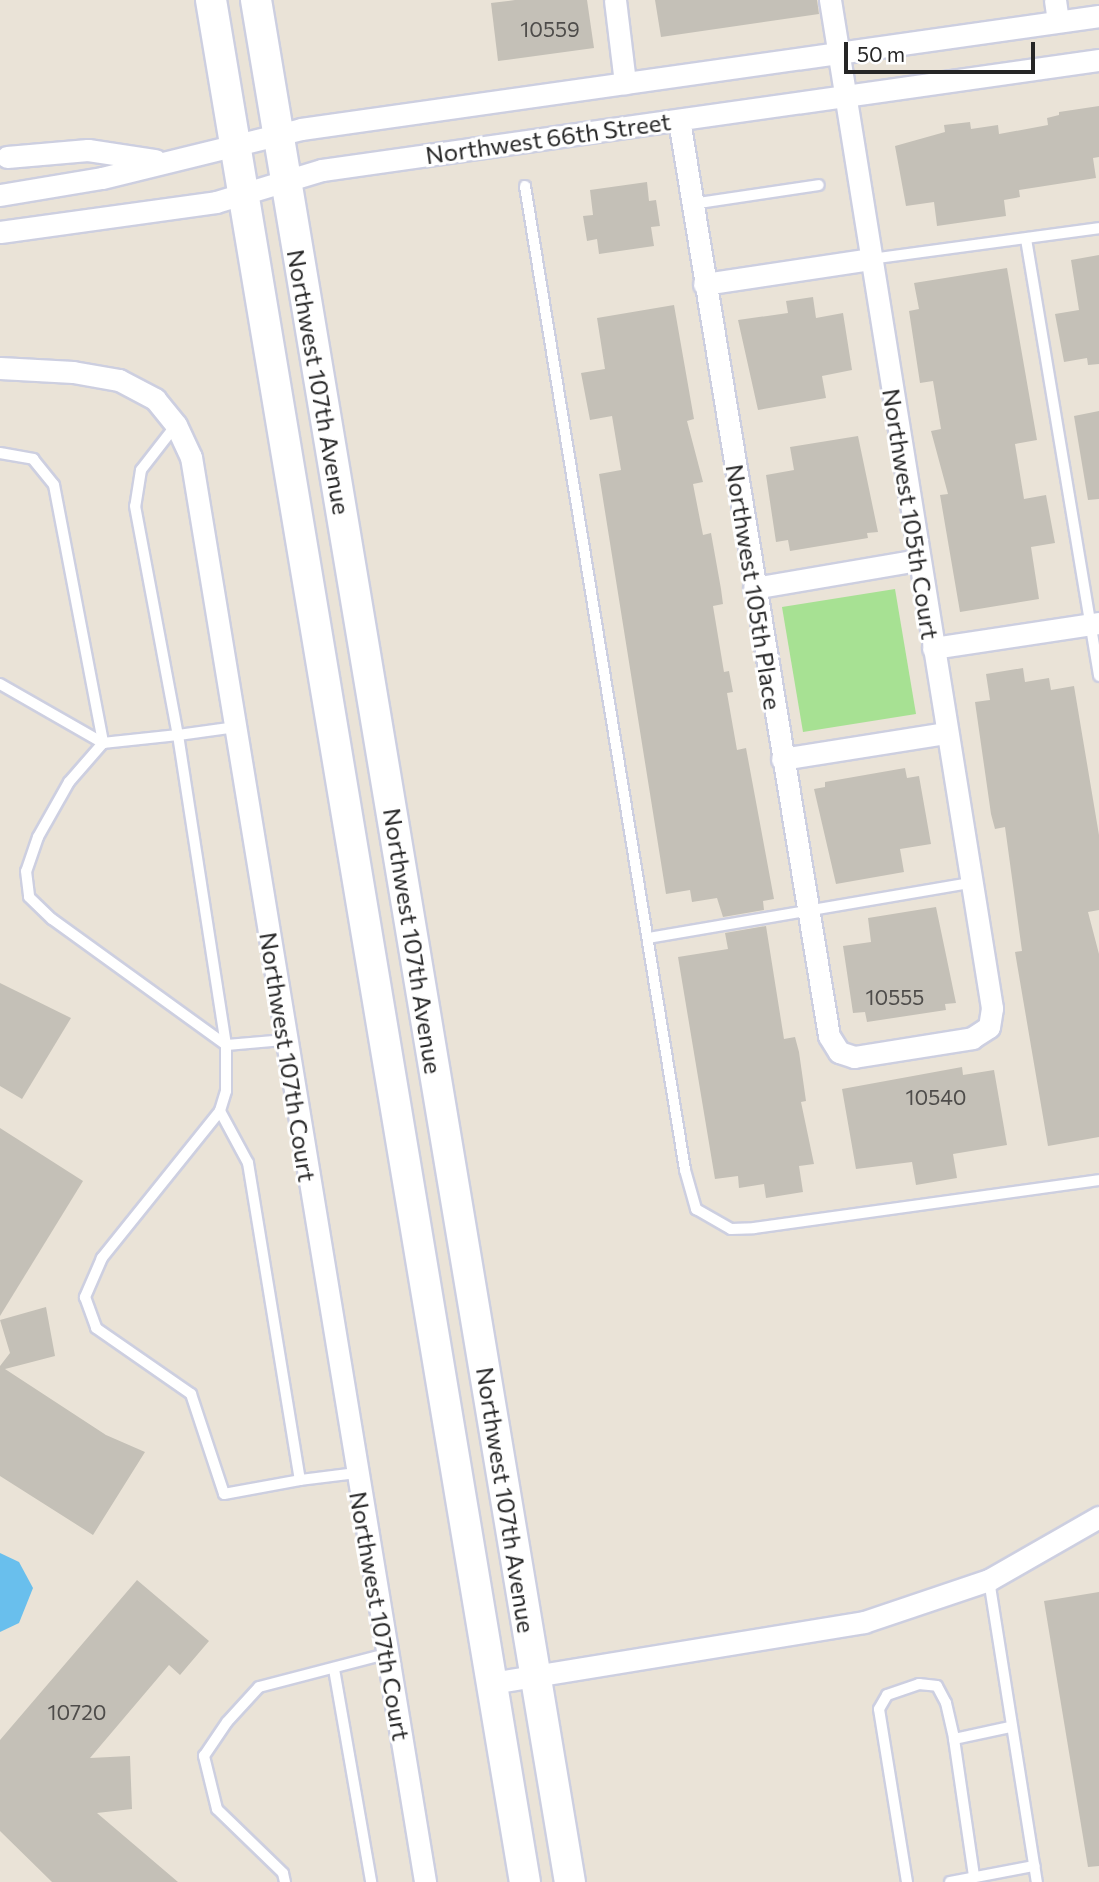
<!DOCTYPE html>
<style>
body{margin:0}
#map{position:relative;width:1099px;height:1882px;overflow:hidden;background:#eae3d7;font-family:Commissioner,sans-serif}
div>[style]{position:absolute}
.green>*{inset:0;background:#a7e193}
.water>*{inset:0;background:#69bfed}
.building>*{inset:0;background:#c4c0b7}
.roads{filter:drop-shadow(2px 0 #cdcfe0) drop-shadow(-2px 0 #cdcfe0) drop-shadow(0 2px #cdcfe0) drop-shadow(0 -2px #cdcfe0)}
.service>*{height:10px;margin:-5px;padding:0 5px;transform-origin:5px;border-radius:5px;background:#fff}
.minor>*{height:21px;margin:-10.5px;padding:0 10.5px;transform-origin:10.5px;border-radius:10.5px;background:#fff}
.secondary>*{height:30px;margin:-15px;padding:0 15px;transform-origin:15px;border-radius:15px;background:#fff}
span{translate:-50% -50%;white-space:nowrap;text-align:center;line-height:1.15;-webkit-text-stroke:6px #fff;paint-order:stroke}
.number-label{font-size:21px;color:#4e4c4a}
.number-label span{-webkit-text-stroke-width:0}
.street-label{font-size:24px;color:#262626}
.scale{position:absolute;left:844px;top:42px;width:191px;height:32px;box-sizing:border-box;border:4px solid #262626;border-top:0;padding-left:9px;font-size:21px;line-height:24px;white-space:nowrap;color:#262626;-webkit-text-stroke:5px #fff;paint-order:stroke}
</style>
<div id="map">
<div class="green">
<i style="clip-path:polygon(895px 589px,916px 714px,803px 732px,782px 607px)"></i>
</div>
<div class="water">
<i style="clip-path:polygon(0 1553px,19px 1562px,33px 1588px,19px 1623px,0 1632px)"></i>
</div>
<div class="building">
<i style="clip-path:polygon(515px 0,587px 0,594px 48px,498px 61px,491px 3px)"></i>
<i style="clip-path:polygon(655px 0,817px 0,819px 14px,661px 37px)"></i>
<i style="clip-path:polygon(1099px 106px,1099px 157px,1093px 158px,1096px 178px,1019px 190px,1020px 197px,1004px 200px,1006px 216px,937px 226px,934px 202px,906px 206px,895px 146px,945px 132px,944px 125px,970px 122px,971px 129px,998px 125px,999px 134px,1048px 125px,1047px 118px,1059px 115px,1059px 112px)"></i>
<i style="clip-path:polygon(647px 182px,649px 201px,656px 200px,660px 226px,651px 227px,654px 246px,599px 254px,597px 239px,587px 241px,583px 216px,593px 215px,590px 190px)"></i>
<i style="clip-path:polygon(1099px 255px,1099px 364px,1088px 365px,1087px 358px,1064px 362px,1055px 314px,1079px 310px,1071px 260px)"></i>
<i style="clip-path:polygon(1007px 268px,1037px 440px,1015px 444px,1024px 499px,1046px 495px,1055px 543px,1031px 547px,1039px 599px,960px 612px,940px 495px,948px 494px,931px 431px,941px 429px,933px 381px,920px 383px,909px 311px,919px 309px,914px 283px)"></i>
<i style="clip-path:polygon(813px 297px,816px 318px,843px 313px,852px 370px,822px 376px,826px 398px,758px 410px,738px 320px,788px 313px,786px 301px)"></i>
<i style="clip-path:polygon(674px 305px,694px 419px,687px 421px,703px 482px,693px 484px,703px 535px,711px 533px,721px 589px,723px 604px,713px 606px,724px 672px,729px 671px,733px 692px,727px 693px,737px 750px,746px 748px,774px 899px,763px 901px,764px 910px,723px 917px,717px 898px,692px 902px,690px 890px,666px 894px,599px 474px,621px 470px,612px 416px,590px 420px,581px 373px,605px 369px,597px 318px)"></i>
<i style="clip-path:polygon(1099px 411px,1099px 499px,1088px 500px,1074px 416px)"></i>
<i style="clip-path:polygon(858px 436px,878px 532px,867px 533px,868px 538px,790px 551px,788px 540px,776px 542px,766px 475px,794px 470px,790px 447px)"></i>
<i style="clip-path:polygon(1023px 668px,1025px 682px,1049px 678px,1051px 690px,1074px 686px,1099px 835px,1099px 910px,1088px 912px,1099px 954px,1099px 1137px,1048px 1146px,1015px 952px,1022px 951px,1005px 827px,995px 829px,991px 814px,975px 702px,990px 700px,986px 674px)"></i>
<i style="clip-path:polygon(905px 768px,907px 778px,919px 776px,931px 844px,900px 849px,904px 872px,836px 884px,814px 789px,825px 787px,825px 782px)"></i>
<i style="clip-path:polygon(936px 907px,956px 1003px,945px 1004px,946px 1010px,867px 1022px,865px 1012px,853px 1013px,843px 946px,871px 942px,868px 918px)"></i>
<i style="clip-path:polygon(766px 926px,784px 1039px,795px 1037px,799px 1052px,806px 1101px,801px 1102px,814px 1164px,799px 1166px,803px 1192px,766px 1198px,764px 1184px,739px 1188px,738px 1176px,715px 1179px,678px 957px,728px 949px,725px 933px)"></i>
<i style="clip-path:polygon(0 983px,71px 1018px,22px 1099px,0 1086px)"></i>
<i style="clip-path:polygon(962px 1067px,963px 1075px,994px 1070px,1007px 1145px,953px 1154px,957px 1178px,916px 1185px,912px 1162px,856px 1169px,842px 1089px)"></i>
<i style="clip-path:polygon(0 1128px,83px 1181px,0 1316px)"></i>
<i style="clip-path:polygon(46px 1307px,55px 1356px,5px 1369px,106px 1435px,145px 1452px,93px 1535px,0 1476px,0 1366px,10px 1353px,0 1320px)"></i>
<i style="clip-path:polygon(137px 1580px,209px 1641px,180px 1675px,169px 1665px,90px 1758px,130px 1756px,132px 1809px,97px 1813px,178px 1882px,52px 1882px,0 1831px,0 1740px)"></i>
<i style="clip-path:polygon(1099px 1592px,1099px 1866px,1088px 1867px,1044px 1601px)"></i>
</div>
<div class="roads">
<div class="service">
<i style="left:525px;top:186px;width:997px;rotate:80.76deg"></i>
<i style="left:685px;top:1170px;width:41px;rotate:74.2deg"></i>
<i style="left:696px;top:1209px;width:40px;rotate:29.7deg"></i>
<i style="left:731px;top:1229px;width:23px;rotate:-2deg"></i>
<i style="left:754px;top:1228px;width:348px;rotate:-7.9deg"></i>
<i style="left:692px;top:204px;width:128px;rotate:-8.5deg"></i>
<i style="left:1026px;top:239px;width:443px;rotate:80.5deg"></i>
<i style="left:871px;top:259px;width:230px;rotate:-7.7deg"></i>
<i style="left:176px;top:425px;width:57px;rotate:127.9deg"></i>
<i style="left:141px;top:470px;width:36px;rotate:99deg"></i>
<i style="left:135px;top:506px;width:233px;rotate:79.4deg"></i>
<i style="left:178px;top:735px;width:59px;rotate:-7.9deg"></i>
<i style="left:0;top:453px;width:34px;rotate:10deg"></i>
<i style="left:33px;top:459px;width:33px;rotate:51deg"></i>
<i style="left:54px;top:485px;width:263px;rotate:79.2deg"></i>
<i style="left:103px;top:743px;width:52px;rotate:131.1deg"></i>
<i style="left:69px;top:782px;width:63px;rotate:119.4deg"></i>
<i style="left:38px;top:837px;width:36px;rotate:109deg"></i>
<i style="left:26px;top:871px;width:26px;rotate:83deg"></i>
<i style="left:29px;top:897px;width:32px;rotate:44deg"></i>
<i style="left:52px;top:919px;width:215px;rotate:35.9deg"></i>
<i style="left:226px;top:1045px;width:46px;rotate:90deg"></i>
<i style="left:226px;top:1091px;width:21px;rotate:107deg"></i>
<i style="left:220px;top:1111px;width:59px;rotate:61.7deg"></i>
<i style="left:248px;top:1163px;width:321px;rotate:80.7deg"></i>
<i style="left:300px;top:1480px;width:56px;rotate:-7.1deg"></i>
<i style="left:0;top:684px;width:119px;rotate:29.8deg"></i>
<i style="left:103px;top:743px;width:75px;rotate:-6.1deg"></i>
<i style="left:178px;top:735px;width:314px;rotate:81.2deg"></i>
<i style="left:226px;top:1045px;width:58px;rotate:-4.9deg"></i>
<i style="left:648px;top:938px;width:328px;rotate:-9.7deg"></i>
<i style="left:220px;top:1111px;width:189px;rotate:128.8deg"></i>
<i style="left:102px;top:1258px;width:43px;rotate:113.6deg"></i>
<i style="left:85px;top:1297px;width:33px;rotate:70deg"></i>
<i style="left:96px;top:1328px;width:116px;rotate:34.8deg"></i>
<i style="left:191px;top:1394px;width:105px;rotate:71.7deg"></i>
<i style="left:224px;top:1494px;width:77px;rotate:-10.4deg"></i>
<i style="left:989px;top:1580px;width:306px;rotate:81deg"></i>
<i style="left:334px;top:1669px;width:216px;rotate:80.1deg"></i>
<i style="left:954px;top:1739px;width:138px;rotate:81.7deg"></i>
<i style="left:285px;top:1882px;width:9px;rotate:-103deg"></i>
<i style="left:283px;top:1873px;width:92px;rotate:-135.9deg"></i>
<i style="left:217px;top:1809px;width:55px;rotate:-103.8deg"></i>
<i style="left:204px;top:1756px;width:41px;rotate:-55.9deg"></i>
<i style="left:227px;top:1722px;width:47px;rotate:-47.6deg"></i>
<i style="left:259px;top:1687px;width:131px;rotate:-14.6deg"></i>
<i style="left:907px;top:1882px;width:175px;rotate:-99.2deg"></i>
<i style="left:879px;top:1709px;width:16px;rotate:-60deg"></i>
<i style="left:887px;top:1695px;width:34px;rotate:-19deg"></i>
<i style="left:919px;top:1684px;width:18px;rotate:6deg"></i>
<i style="left:937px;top:1686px;width:19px;rotate:62deg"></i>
<i style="left:946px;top:1703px;width:37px;rotate:77deg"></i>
<i style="left:954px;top:1739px;width:57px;rotate:-12.1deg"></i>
<i style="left:950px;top:1882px;width:86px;rotate:-10.8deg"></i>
</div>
<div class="minor">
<i style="left:615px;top:0;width:84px;rotate:83.1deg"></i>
<i style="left:1055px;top:0;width:21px;rotate:82deg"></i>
<i style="left:679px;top:120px;width:928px;rotate:80.7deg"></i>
<i style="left:829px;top:1036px;width:19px;rotate:58deg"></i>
<i style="left:839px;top:1052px;width:16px;rotate:18deg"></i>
<i style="left:854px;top:1057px;width:120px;rotate:-9.1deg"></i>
<i style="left:972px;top:1038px;width:20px;rotate:-33deg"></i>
<i style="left:989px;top:1027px;width:19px;rotate:-81deg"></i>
<i style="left:992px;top:1008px;width:1021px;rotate:-99.13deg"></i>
<i style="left:7px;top:157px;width:81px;rotate:-4.9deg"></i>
<i style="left:88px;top:150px;width:68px;rotate:8.5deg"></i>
<i style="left:0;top:195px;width:103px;rotate:-9.5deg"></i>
<i style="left:102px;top:178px;width:205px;rotate:-13.8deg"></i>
<i style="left:301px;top:129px;width:806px;rotate:-8.06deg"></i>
<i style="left:0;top:232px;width:218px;rotate:-7.9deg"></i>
<i style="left:216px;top:202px;width:111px;rotate:-16.8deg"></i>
<i style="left:322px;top:170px;width:785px;rotate:-8.06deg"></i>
<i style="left:704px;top:284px;width:169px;rotate:-8.5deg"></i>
<i style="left:0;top:368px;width:73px;rotate:3.1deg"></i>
<i style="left:73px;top:372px;width:47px;rotate:9.9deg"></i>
<i style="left:119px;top:380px;width:41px;rotate:27.8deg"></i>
<i style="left:155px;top:399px;width:33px;rotate:51deg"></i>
<i style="left:176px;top:425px;width:35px;rotate:65deg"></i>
<i style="left:191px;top:457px;width:1444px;rotate:80.67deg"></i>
<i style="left:754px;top:588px;width:166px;rotate:-9.7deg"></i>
<i style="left:933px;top:648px;width:168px;rotate:-8.6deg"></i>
<i style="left:782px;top:759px;width:167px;rotate:-9deg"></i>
<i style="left:492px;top:1683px;width:377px;rotate:-9.3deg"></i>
<i style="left:864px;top:1622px;width:132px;rotate:-18.6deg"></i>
<i style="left:989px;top:1580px;width:127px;rotate:-29.8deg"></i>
</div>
<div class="secondary">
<i style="left:211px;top:0;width:1908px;rotate:80.53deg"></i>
<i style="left:256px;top:0;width:1908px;rotate:80.53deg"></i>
</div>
</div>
<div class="number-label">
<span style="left:550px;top:29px">10559</span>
<span style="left:895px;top:997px">10555</span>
<span style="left:936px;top:1097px">10540</span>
<span style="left:77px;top:1712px">10720</span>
</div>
<div class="street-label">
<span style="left:548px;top:138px;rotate:-8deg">Northwest 66th Street</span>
<span style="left:319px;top:382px;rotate:80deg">Northwest 107th Avenue</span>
<span style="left:911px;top:514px;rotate:81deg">Northwest 105th Court</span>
<span style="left:754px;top:587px;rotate:81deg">Northwest 105th Place</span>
<span style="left:413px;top:941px;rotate:81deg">Northwest 107th Avenue</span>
<span style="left:288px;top:1057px;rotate:81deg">Northwest 107th Court</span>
<span style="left:506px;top:1500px;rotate:81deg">Northwest 107th Avenue</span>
<span style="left:380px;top:1616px;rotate:80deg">Northwest 107th Court</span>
</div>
<div class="scale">50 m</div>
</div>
